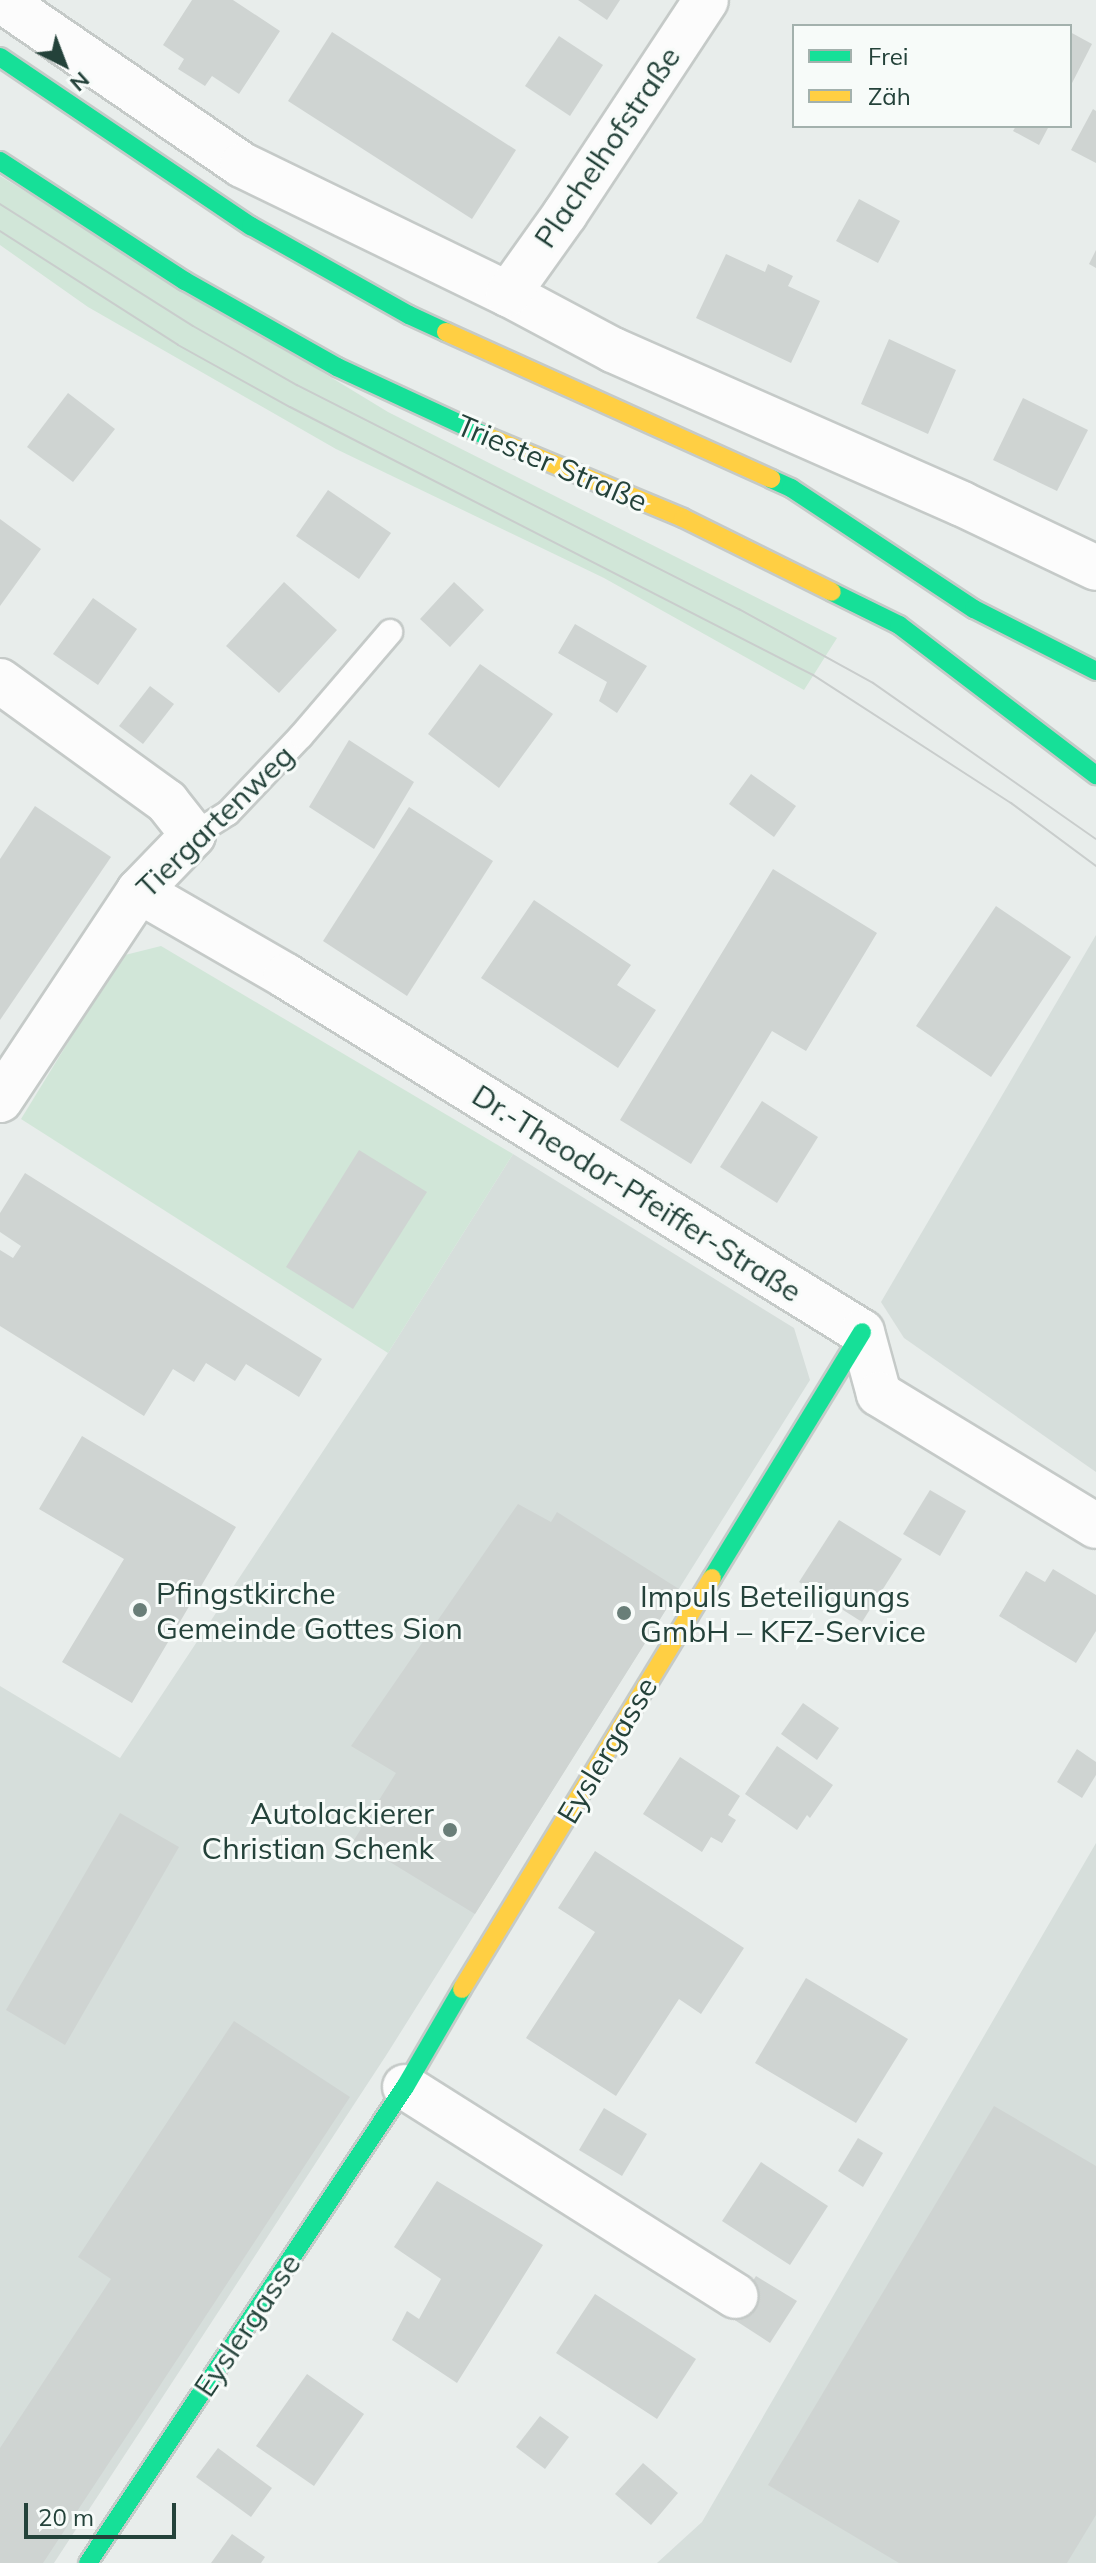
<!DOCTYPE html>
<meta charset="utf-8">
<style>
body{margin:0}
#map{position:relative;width:1096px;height:2563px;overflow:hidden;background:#e8edeb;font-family:Mulish,sans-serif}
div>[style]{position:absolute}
.built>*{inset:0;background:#d6dedb}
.green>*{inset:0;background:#d1e6d8}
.building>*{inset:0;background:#cfd4d2}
.roads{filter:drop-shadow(2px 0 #c5cac8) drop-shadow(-2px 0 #c5cac8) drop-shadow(0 2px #c5cac8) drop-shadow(0 -2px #c5cac8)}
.lane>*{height:24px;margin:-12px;padding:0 12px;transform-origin:12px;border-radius:12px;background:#fcfcfc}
.street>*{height:44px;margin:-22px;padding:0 22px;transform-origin:22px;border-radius:22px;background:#fcfcfc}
.fast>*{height:18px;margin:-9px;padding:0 9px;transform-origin:9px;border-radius:9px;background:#16e098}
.slow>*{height:18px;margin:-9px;padding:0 9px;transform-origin:9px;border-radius:9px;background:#ffcf43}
.tram>*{height:2px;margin:-1px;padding:0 1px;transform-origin:1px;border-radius:1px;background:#c9cdcc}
.dots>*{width:22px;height:22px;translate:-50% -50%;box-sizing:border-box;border:4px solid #f7fbf9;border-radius:50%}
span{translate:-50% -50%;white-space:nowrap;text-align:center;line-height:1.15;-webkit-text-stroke:6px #f7fbf9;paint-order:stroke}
.street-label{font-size:30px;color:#24423a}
.poi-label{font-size:30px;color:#24423a}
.left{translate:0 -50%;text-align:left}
.right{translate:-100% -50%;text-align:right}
.legend{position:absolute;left:792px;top:24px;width:280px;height:104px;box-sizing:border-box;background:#f7fbf9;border:2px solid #a3b1ad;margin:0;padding:10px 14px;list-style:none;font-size:24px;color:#24423a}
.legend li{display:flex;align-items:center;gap:16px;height:40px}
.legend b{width:40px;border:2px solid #a3b1ad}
.north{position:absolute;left:24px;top:24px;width:80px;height:80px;-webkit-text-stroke:6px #f7fbf9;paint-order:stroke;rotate:138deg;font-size:22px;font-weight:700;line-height:32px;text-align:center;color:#24423a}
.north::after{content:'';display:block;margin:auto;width:28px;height:36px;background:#24423a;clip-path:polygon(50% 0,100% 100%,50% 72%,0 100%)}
.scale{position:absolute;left:24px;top:2503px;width:152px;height:36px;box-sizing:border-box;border:4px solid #24423a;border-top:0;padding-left:10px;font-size:24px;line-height:28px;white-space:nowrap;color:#24423a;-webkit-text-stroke:6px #f7fbf9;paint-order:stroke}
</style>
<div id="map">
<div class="built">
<i style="clip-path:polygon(1096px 935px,1096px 1472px,904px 1338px,881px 1302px)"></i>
<i style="clip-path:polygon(513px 1154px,794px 1328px,810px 1380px,387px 2054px,54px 2563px,0 2563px,0 1686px,120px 1758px,388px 1353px)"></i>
<i style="clip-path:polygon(1096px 1843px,1096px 2563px,657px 2563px,702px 2522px)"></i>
</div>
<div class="green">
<i style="clip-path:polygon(0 176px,388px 412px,837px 638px,804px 690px,604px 578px,336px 449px,88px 307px,0 245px)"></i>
<i style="clip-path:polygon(161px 946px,513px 1154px,388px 1353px,21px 1119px,121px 956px)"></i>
</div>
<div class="building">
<i style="clip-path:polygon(192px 0,233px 0,280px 31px,239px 94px,212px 76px,205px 86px,178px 69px,184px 59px,163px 45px)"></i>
<i style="clip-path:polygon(578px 0,620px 0,607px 20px)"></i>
<i style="clip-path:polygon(332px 32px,516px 150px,472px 219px,288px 101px)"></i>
<i style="clip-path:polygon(1070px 32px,1092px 44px,1070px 87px)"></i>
<i style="clip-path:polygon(559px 36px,603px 65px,570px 116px,525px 86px)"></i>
<i style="clip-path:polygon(1093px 109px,1096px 111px,1096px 163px,1071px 150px)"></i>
<i style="clip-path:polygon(1016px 126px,1049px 126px,1039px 145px,1013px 131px)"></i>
<i style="clip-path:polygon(859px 199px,900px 221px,878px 263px,836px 241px)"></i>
<i style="clip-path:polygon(1096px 250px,1096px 268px,1089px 264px)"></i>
<i style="clip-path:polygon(726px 254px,765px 272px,768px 264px,793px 276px,788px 286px,820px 301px,791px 363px,696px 318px)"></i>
<i style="clip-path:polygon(889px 339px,956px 370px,928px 434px,861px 404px)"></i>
<i style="clip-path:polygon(68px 393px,115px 429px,73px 482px,27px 447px)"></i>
<i style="clip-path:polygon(1023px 398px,1088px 430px,1057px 491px,993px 460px)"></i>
<i style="clip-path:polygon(328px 490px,391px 533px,359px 579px,296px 536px)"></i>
<i style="clip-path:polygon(0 519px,41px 549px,0 606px)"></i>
<i style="clip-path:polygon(284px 582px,337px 630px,279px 693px,226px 646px)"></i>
<i style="clip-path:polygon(454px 582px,484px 610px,450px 647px,420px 619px)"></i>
<i style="clip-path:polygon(93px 598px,137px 629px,98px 685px,53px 654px)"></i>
<i style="clip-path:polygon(575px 624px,647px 666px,617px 713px,599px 701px,607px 682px,558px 653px)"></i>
<i style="clip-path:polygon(480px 664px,553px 714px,499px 788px,428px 734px)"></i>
<i style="clip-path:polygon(150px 686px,174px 704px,143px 744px,119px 726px)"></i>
<i style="clip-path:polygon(349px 740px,414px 782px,374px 849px,309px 807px)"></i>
<i style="clip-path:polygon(751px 774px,796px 806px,774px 837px,729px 804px)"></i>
<i style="clip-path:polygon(35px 806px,111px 857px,0 1020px,0 859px)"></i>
<i style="clip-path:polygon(409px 807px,493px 861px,407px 996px,323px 941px)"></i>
<i style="clip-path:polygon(773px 869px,877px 933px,806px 1051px,772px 1031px,691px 1164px,620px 1120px)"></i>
<i style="clip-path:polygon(534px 900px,631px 965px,617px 985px,656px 1010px,618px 1068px,481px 978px)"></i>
<i style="clip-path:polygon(996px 906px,1071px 957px,991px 1077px,916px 1026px)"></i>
<i style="clip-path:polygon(762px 1101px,818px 1137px,777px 1203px,720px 1167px)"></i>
<i style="clip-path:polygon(359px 1150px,427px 1192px,353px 1309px,286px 1267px)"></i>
<i style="clip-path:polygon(25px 1173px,322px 1359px,299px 1397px,246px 1364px,235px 1381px,206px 1363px,194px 1382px,173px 1369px,144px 1416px,0 1326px,0 1250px,13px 1258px,21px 1246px,0 1232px,0 1213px)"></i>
<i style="clip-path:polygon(82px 1436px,236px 1527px,132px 1703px,62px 1662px,124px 1559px,39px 1509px)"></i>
<i style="clip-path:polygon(930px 1490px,966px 1511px,940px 1556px,903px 1534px)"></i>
<i style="clip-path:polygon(518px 1504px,551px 1522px,557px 1512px,679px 1589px,475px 1914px,354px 1840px,396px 1773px,351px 1746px)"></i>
<i style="clip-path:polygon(839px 1520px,902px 1559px,862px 1622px,799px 1582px)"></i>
<i style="clip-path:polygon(1053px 1569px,1096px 1595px,1096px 1631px,1076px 1663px,999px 1616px,1026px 1571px,1045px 1582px)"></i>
<i style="clip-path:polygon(803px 1703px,839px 1728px,817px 1760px,781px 1734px)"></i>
<i style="clip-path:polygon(777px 1746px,833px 1785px,810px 1818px,807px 1815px,797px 1830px,745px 1794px)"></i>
<i style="clip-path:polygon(1077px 1749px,1096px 1762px,1096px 1775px,1082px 1798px,1057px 1782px)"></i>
<i style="clip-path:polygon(680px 1757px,740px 1796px,728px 1815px,736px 1820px,722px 1843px,711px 1837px,702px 1852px,643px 1814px)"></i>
<i style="clip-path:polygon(120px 1813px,179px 1847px,65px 2045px,6px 2010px)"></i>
<i style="clip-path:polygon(595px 1851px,744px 1948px,701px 2014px,679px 1999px,616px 2096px,526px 2038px,595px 1932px,558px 1908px)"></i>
<i style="clip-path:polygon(806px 1978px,908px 2039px,856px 2123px,755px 2063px)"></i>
<i style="clip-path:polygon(234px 2021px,350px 2097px,43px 2563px,0 2563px,0 2448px,111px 2279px,78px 2257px)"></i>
<i style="clip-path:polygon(994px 2106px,1096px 2166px,1096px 2515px,1067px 2563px,899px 2563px,768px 2485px)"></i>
<i style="clip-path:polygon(604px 2108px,647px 2134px,622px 2176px,579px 2150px)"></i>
<i style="clip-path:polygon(858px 2138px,883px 2153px,863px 2187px,838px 2171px)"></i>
<i style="clip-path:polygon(761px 2162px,828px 2206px,790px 2265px,722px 2221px)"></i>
<i style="clip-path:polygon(437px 2181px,543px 2245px,457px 2383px,392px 2340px,407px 2311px,419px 2319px,441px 2279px,394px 2247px)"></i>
<i style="clip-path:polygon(756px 2276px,797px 2301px,770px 2343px,730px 2317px)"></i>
<i style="clip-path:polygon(595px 2294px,696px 2359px,657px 2419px,556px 2353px)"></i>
<i style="clip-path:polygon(307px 2374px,364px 2414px,314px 2486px,256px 2446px)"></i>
<i style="clip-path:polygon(540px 2416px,569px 2437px,545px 2469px,516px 2447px)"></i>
<i style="clip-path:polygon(218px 2448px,272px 2488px,251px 2517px,196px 2477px)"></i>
<i style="clip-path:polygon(643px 2463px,678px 2493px,651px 2525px,615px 2494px)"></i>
<i style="clip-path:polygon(232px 2534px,265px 2557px,261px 2563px,211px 2563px)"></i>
</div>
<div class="roads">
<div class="lane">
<i style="left:193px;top:835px;width:41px;rotate:-32.2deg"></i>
<i style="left:228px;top:813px;width:106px;rotate:-46.5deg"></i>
<i style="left:301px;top:736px;width:137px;rotate:-49.4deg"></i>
</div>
<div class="street">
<i style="left:1px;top:0;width:292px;rotate:34.4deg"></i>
<i style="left:242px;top:165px;width:296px;rotate:25.9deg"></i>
<i style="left:508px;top:294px;width:119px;rotate:28.1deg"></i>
<i style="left:613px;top:350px;width:381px;rotate:23.8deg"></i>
<i style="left:962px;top:504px;width:148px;rotate:25.5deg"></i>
<i style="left:508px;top:294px;width:98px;rotate:-54.5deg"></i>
<i style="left:565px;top:214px;width:256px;rotate:-56.6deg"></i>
<i style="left:0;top:681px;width:206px;rotate:35.9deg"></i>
<i style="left:167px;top:802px;width:42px;rotate:51.8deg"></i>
<i style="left:193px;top:835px;width:78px;rotate:134deg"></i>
<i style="left:139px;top:891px;width:251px;rotate:123.6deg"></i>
<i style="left:139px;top:891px;width:170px;rotate:30deg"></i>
<i style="left:286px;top:976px;width:677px;rotate:31.72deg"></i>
<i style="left:862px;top:1332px;width:64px;rotate:74.7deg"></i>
<i style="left:879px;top:1394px;width:254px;rotate:31.3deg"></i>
<i style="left:405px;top:2087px;width:391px;rotate:32.3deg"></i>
</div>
<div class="fast">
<i style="left:0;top:57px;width:303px;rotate:34deg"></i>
<i style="left:251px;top:226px;width:181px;rotate:29.4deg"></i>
<i style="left:409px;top:315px;width:41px;rotate:24.7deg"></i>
<i style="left:0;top:161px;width:221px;rotate:33deg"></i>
<i style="left:185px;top:281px;width:175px;rotate:29.5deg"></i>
<i style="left:337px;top:367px;width:170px;rotate:24.8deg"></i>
<i style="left:771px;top:479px;width:22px;rotate:24deg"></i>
<i style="left:791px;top:488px;width:219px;rotate:33.5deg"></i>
<i style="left:974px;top:609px;width:137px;rotate:26.9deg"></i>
<i style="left:832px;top:592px;width:75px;rotate:26.2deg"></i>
<i style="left:899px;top:625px;width:248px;rotate:37.3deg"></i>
<i style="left:712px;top:1578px;width:288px;rotate:-58.6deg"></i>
<i style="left:88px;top:2563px;width:572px;rotate:-56.34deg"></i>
<i style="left:405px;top:2087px;width:113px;rotate:-59.8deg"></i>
</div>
<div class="slow">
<i style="left:446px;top:332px;width:357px;rotate:24.3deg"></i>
<i style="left:491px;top:438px;width:208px;rotate:22.6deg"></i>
<i style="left:683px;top:518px;width:166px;rotate:26.4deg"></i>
<i style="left:462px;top:1989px;width:481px;rotate:-58.7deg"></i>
</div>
</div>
<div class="tram">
<i style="left:0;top:204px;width:228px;rotate:32.3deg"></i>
<i style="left:193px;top:326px;width:120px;rotate:29.6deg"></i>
<i style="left:297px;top:385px;width:496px;rotate:26.9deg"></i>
<i style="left:739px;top:609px;width:153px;rotate:28.9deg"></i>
<i style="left:873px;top:683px;width:272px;rotate:35deg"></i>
<i style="left:0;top:231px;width:211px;rotate:32.6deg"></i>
<i style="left:178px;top:345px;width:128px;rotate:29deg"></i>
<i style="left:290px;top:407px;width:588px;rotate:27.13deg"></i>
<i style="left:813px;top:675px;width:236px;rotate:32.9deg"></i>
<i style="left:1011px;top:803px;width:106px;rotate:36.5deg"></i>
</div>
<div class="dots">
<i style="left:140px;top:1610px;background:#697e78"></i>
<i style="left:624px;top:1613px;background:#697e78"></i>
<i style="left:450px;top:1830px;background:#697e78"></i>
</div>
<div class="street-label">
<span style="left:607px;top:147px;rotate:-56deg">Plachelhofstraße</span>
<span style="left:552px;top:463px;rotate:23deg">Triester Straße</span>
<span style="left:215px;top:821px;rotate:-44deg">Tiergartenweg</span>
<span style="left:637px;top:1193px;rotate:32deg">Dr.-Theodor-Pfeiffer-Straße</span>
<span style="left:607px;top:1750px;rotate:-59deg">Eyslergasse</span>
<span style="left:247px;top:2325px;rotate:-56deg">Eyslergasse</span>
</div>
<div class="poi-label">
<span class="left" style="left:156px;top:1610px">Pfingstkirche<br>Gemeinde Gottes Sion</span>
<span class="left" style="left:640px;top:1613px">Impuls Beteiligungs<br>GmbH – KFZ-Service</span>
<span class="right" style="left:434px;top:1830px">Autolackierer<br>Christian Schenk</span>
</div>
<ul class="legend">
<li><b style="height:10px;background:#16e098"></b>Frei</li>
<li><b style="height:10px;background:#ffcf43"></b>Zäh</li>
</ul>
<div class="north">N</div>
<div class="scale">20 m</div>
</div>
